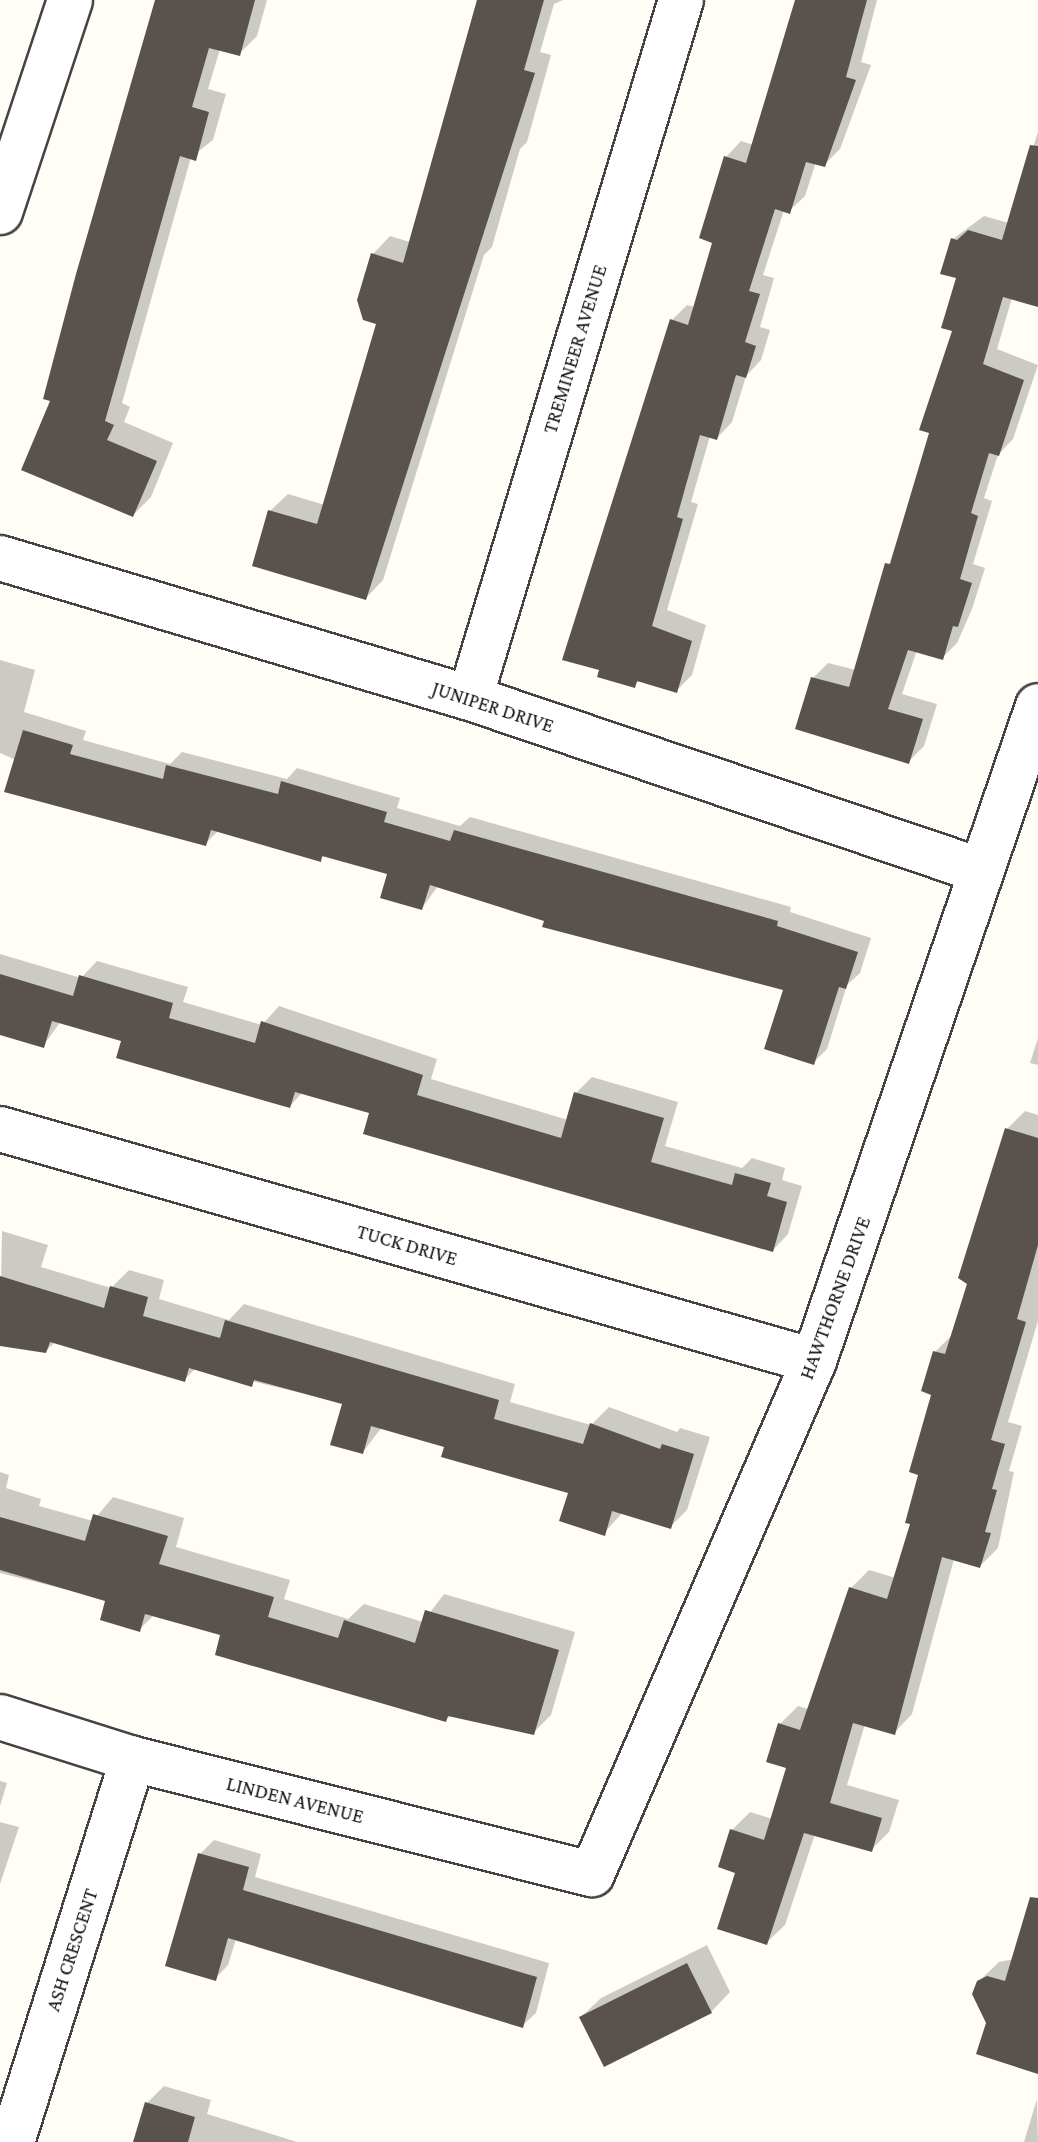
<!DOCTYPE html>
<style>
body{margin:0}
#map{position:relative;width:1038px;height:2142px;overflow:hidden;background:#fffdf5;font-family:"Crimson Pro",serif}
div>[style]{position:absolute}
.shadow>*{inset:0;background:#0003}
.building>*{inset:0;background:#5a524d}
.roads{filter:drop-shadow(2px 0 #444) drop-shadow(-2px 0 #444) drop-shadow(0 2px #444) drop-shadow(0 -2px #444)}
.minor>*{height:44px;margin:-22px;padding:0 22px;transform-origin:22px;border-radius:22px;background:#fff}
span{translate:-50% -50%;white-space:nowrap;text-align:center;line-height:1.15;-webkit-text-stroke:8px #fff;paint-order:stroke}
.street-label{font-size:20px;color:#111}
</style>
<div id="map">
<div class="shadow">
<i style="clip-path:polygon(156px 0,267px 0,257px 36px,239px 54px,220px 49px,208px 89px,226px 94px,213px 140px,191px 157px,122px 403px,130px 407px,124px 422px,173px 443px,151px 497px,133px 515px,53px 400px)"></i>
<i style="clip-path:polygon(477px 0,563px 0,554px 4px,540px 52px,551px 55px,527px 142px,520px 149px,492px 247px,484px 255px,383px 580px,366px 598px,270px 511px,288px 494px,325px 505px,379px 322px,373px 254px,390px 236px,410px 242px)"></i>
<i style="clip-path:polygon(797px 0,877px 0,861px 62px,871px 65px,840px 149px,824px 165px,816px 162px,805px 196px,789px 211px,784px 210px,763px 275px,774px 278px,760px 327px,770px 330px,761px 360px,746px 376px,732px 422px,717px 438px,710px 436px,691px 502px,698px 504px,667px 610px,706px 625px,692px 675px,676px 691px,640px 680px,634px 686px,672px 320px,687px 305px,695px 307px,715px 241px,726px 157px,741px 141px,754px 145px)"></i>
<i style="clip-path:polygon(1038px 132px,1038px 305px,1012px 298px,997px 349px,1038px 365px,1013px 439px,998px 455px,984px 498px,992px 501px,973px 564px,985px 568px,972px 609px,957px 643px,942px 658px,917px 650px,902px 694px,937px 704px,924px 746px,909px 761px,813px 678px,828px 663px,856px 670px,931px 432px,954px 330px,959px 277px,953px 239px,984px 216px,1009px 223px)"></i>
<i style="clip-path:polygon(0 660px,35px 670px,24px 712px,86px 731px,83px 740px,170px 764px,182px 752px,287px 779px,297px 768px,400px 798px,397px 808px,460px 826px,470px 817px,791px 907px,790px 912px,871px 938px,860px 973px,847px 985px,827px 1049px,813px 1063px,785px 989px,438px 886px,422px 908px,389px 873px,325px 855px,320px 860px,219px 830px,206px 843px,0 753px)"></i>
<i style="clip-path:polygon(0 954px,81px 978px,97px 961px,188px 987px,183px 1002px,262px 1025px,279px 1006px,437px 1059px,431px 1079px,568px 1120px,576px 1093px,592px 1077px,678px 1102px,665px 1146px,742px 1168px,752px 1158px,785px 1168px,782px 1180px,802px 1186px,788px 1234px,773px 1250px,372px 1112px,303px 1092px,290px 1106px,124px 1040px,61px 1021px,43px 1046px,0 1032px)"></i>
<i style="clip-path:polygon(1038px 1038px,1038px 1065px,1030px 1063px)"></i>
<i style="clip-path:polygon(1025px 1111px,1038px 1115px,1038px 1321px,1008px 1422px,1022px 1426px,1009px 1471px,1014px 1472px,998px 1548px,980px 1566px,954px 1559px,912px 1714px,894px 1733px,865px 1724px,847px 1785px,899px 1800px,889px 1832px,871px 1850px,815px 1834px,785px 1925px,766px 1943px,738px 1871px,732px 1830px,750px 1812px,773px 1819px,788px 1767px,780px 1724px,798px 1706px,808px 1709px,851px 1588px,869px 1570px,896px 1578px,912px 1522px,934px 1393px,935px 1352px,954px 1333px,1007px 1129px)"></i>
<i style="clip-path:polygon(2px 1231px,48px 1245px,41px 1267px,111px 1288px,129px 1270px,164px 1280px,159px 1299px,229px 1320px,244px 1304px,515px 1384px,510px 1402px,591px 1425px,609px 1407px,677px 1432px,680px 1428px,710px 1437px,687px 1510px,670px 1527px,623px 1512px,604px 1533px,570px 1492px,447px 1445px,382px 1427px,363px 1452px,344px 1403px,196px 1368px,185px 1379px,55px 1342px,46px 1351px,0 1344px)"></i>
<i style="clip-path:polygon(0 1472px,9px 1475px,6px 1488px,41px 1499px,39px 1506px,93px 1521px,113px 1497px,184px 1518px,176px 1547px,290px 1580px,284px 1599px,348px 1619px,364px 1604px,423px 1622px,444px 1594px,575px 1632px,551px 1715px,533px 1733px,451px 1715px,446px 1720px,223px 1634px,155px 1614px,139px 1630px,108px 1600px,0 1573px)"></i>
<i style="clip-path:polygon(0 1781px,7px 1783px,0 1806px)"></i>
<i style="clip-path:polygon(0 1822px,19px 1827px,0 1884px)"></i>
<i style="clip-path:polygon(214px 1840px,261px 1854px,255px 1877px,549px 1963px,536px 2013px,522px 2026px,236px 1939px,228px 1965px,215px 1979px,167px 1965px,200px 1854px)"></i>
<i style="clip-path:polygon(1038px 1929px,1038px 2072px,988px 2023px,978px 1982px,999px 1962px,1014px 1959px)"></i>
<i style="clip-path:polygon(707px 1945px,730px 1992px,711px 2012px,581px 2017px,601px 1998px)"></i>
<i style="clip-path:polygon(164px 2086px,211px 2100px,207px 2114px,297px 2142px,135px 2142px,147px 2103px)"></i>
<i style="clip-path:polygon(1037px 2099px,1038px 2142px,1024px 2142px)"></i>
</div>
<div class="building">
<i style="clip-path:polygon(155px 0,255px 0,240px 56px,209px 48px,192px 107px,209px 112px,196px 161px,180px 156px,105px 421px,114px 425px,107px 440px,157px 461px,133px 517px,21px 470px,50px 401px,43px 399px,76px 274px)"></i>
<i style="clip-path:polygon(477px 0,544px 0,524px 70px,535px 73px,366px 600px,252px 566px,268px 510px,317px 524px,376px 324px,363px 320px,357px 300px,371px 253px,403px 263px)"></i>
<i style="clip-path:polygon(795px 0,867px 0,846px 77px,856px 80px,825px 167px,806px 162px,790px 214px,775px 209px,749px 291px,760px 294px,745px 342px,756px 346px,746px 378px,736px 375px,717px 440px,700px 435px,677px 517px,683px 519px,652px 626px,692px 641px,677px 693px,637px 681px,635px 688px,597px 677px,599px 670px,562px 660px,670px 319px,688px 325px,712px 243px,699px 238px,724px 156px,746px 163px)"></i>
<i style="clip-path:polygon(1030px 145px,1038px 146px,1038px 307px,1003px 297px,983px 364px,1024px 380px,999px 456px,989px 453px,971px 513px,978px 516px,960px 579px,972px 583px,958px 627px,953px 626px,943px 660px,908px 650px,888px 709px,923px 719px,909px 764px,795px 729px,811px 677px,849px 687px,885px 563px,890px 564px,929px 433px,919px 430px,952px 331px,941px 328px,956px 278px,940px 274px,951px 238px,957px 240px,968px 230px,1002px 240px)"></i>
<i style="clip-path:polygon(23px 730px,73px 745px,70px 754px,163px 779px,166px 765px,278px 794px,281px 781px,387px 812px,384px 822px,450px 841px,454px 830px,778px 921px,777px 926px,858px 952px,846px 989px,839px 987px,814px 1065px,764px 1049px,783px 990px,542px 927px,544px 921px,430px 885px,422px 910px,380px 898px,387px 874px,322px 856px,321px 862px,211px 830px,206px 846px,4px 792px)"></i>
<i style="clip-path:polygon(0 974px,73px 996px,79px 975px,173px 1003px,169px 1018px,255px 1043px,261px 1021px,423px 1075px,417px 1095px,561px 1138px,574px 1092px,664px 1118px,651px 1162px,732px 1185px,735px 1173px,771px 1183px,767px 1196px,787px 1202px,773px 1252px,363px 1134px,369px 1113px,295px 1092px,290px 1108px,116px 1058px,121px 1041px,52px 1021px,44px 1048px,0 1035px)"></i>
<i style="clip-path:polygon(1005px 1128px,1038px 1138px,1038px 1245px,1017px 1319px,1026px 1322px,991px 1440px,1005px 1444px,992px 1489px,997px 1490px,985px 1532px,991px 1533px,980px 1568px,942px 1557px,895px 1735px,853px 1723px,830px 1803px,882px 1818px,872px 1852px,804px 1833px,767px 1945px,717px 1929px,735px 1873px,718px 1867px,730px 1829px,764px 1840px,786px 1768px,766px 1762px,778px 1723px,800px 1730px,849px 1587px,887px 1599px,910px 1524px,905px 1523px,918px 1475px,909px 1472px,931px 1395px,921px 1391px,933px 1351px,945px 1354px,967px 1284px,958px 1278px)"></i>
<i style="clip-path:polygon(0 1276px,104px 1308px,110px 1286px,148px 1297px,143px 1316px,220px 1338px,225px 1320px,499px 1400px,494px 1419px,583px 1444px,590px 1423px,660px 1449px,662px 1444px,694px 1454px,671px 1529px,612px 1511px,605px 1536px,559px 1521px,568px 1493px,441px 1457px,444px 1447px,371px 1426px,363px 1454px,330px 1445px,342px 1404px,254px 1380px,252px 1387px,189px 1368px,185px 1382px,50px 1342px,46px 1353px,0 1346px)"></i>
<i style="clip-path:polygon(93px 1514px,168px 1536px,159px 1564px,274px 1597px,268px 1617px,338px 1638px,344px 1620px,415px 1643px,425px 1610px,559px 1650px,534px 1735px,448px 1716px,446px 1722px,215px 1655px,220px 1635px,145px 1614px,140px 1632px,100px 1620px,105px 1601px,0 1570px,0 1517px,85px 1541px)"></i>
<i style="clip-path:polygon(198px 1853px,249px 1867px,243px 1890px,537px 1977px,523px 2028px,228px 1938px,216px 1981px,165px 1966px)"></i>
<i style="clip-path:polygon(1030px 1897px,1038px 1898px,1038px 2074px,976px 2054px,986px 2023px,972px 1994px,977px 1981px,987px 1976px,1005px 1981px)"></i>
<i style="clip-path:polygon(687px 1963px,712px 2013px,604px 2067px,579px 2017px)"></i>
<i style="clip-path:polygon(145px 2102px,195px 2117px,188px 2142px,133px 2142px)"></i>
</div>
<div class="roads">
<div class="minor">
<i style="left:0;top:212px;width:223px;rotate:-71.7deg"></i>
<i style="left:0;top:558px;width:490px;rotate:16.6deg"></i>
<i style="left:470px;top:698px;width:540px;rotate:18.67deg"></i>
<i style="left:470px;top:698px;width:729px;rotate:-73.18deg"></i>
<i style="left:0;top:1129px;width:846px;rotate:15.91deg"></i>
<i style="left:0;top:1717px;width:139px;rotate:17.5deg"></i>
<i style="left:133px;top:1759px;width:473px;rotate:14.1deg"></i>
<i style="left:592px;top:1874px;width:559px;rotate:-66.6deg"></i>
<i style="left:814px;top:1361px;width:692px;rotate:-71.12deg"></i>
<i style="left:12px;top:2142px;width:402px;rotate:-72.5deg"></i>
</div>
</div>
<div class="street-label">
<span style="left:575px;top:349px;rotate:-73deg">TREMINEER AVENUE</span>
<span style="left:493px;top:707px;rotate:18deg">JUNIPER DRIVE</span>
<span style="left:407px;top:1245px;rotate:16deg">TUCK DRIVE</span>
<span style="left:835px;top:1298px;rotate:-70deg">HAWTHORNE DRIVE</span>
<span style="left:295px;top:1800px;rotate:14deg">LINDEN AVENUE</span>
<span style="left:72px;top:1950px;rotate:-72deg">ASH CRESCENT</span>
</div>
</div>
